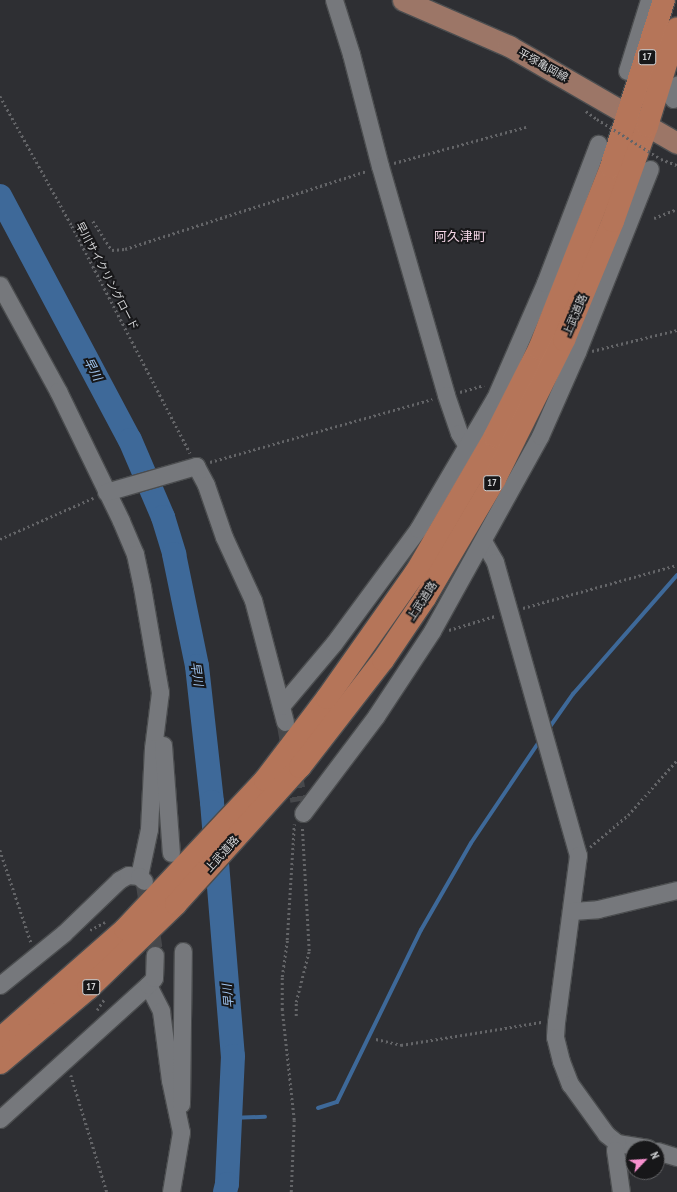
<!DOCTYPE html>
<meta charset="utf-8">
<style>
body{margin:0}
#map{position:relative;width:677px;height:1192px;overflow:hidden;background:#2e2f33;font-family:"PT Sans Narrow","Noto Sans JP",sans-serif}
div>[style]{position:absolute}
.stream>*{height:4px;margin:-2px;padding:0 2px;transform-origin:2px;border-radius:2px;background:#3e6999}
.river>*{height:24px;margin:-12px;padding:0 12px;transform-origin:12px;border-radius:12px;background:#3e6999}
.minor-tunnel>*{height:17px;margin-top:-8.5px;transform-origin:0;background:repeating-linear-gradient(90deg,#47484b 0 17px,transparent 0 25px)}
.path>*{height:2.5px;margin-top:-1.25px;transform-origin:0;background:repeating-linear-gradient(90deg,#646568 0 2px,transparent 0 5px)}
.roads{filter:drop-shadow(1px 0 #4b4d4f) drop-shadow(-1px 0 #4b4d4f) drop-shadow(0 1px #4b4d4f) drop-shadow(0 -1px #4b4d4f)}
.minor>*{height:17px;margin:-8.5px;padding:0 8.5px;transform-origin:8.5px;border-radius:8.5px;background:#76787c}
.major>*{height:21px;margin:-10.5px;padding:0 10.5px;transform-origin:10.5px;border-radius:10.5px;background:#9c7667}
.highway>*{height:22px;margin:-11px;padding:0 11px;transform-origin:11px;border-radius:11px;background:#b57559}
.path-bridge>*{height:2.5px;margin-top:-1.25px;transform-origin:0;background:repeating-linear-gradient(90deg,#646568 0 2px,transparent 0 5px)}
span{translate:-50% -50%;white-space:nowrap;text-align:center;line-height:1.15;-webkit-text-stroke:4px #171719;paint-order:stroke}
.shield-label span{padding:1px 3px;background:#171719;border:1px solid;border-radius:3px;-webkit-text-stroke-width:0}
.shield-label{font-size:10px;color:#d3d4d6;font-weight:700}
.street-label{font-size:11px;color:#d3d4d6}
.water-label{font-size:12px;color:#a2c7f2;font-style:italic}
.quarter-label{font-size:13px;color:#f6d7e8}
.north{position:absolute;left:625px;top:1140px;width:40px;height:40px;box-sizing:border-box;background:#171719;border:1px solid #626365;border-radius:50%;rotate:65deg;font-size:11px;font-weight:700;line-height:16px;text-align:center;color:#d3d4d6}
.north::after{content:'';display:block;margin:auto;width:14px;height:18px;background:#f790ce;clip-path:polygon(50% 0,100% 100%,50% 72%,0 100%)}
</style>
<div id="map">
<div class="stream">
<i style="left:549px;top:728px;width:42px;rotate:-54.8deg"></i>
<i style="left:573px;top:694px;width:158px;rotate:-48.8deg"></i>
<i style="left:318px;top:1108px;width:20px;rotate:-18deg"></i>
<i style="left:337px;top:1102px;width:191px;rotate:-64deg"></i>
<i style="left:421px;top:930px;width:100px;rotate:-60.1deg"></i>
<i style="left:471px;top:843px;width:125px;rotate:-56.1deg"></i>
<i style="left:230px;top:1118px;width:35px;rotate:-2deg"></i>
</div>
<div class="river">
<i style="left:0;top:196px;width:276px;rotate:62deg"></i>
<i style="left:130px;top:440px;width:84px;rotate:66.8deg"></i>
<i style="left:163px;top:517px;width:39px;rotate:73deg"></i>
<i style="left:174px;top:554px;width:114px;rotate:78.4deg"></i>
<i style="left:197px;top:666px;width:137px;rotate:83.7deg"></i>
<i style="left:212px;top:802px;width:255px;rotate:85.3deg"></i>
<i style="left:233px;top:1056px;width:128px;rotate:92.7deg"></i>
<i style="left:227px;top:1184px;width:8px;rotate:104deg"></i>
</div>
<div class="minor-tunnel">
<i style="left:285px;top:722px;width:80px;rotate:80deg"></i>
<i style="left:144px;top:881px;width:75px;rotate:81.5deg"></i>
</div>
<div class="path">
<i style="left:0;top:96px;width:149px;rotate:61deg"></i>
<i style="left:72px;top:226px;width:256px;rotate:62.5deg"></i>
<i style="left:586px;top:111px;width:14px;rotate:36deg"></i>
<i style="left:661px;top:159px;width:17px;rotate:21deg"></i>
<i style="left:394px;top:163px;width:137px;rotate:-15.3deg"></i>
<i style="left:654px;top:218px;width:25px;rotate:-21deg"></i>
<i style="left:93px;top:221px;width:35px;rotate:57deg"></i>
<i style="left:112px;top:250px;width:13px;rotate:-4deg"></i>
<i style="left:125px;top:249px;width:253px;rotate:-17.9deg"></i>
<i style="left:592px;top:351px;width:88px;rotate:-13.9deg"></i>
<i style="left:460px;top:392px;width:25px;rotate:-16deg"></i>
<i style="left:210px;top:462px;width:231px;rotate:-15.8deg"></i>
<i style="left:0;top:539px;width:102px;rotate:-23.8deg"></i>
<i style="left:523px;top:608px;width:160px;rotate:-15.6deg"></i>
<i style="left:449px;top:630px;width:48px;rotate:-16.9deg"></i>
<i style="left:590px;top:847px;width:50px;rotate:-40.1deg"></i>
<i style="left:628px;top:815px;width:74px;rotate:-48.3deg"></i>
<i style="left:0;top:850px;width:97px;rotate:71.4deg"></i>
<i style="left:90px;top:930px;width:17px;rotate:-28deg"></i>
<i style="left:97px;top:1010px;width:14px;rotate:-56deg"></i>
<i style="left:296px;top:1016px;width:14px;rotate:-90deg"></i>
<i style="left:296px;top:1002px;width:53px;rotate:-75.7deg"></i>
<i style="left:309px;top:951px;width:125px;rotate:-93.2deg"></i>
<i style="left:376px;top:1039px;width:26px;rotate:13deg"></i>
<i style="left:401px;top:1045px;width:142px;rotate:-9.3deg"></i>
<i style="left:71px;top:1075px;width:122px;rotate:72.9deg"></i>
<i style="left:291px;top:1192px;width:72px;rotate:-87.6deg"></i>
<i style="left:294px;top:1120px;width:111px;rotate:-96.2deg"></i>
<i style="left:282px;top:1010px;width:33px;rotate:-90deg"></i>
<i style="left:282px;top:977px;width:37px;rotate:-82deg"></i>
<i style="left:287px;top:940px;width:116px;rotate:-86.5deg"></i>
</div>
<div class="roads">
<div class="minor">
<i style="left:334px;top:0;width:57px;rotate:72.5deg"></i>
<i style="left:351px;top:54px;width:116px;rotate:75.5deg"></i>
<i style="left:380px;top:166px;width:238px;rotate:73.9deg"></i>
<i style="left:446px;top:395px;width:40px;rotate:71.1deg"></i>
<i style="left:459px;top:433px;width:15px;rotate:58deg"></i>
<i style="left:627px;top:71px;width:74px;rotate:-72.8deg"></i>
<i style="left:673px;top:99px;width:15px;rotate:-74deg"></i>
<i style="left:0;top:285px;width:121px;rotate:61.3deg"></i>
<i style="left:58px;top:391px;width:144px;rotate:64.1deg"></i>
<i style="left:121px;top:521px;width:36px;rotate:67deg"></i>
<i style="left:135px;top:554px;width:34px;rotate:78deg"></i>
<i style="left:142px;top:587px;width:107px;rotate:80.3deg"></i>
<i style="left:160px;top:692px;width:56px;rotate:97.1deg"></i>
<i style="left:153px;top:748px;width:81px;rotate:92.8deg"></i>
<i style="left:149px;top:829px;width:48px;rotate:102deg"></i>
<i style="left:106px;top:492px;width:94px;rotate:-16.1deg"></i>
<i style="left:196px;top:466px;width:21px;rotate:62deg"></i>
<i style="left:206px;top:485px;width:55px;rotate:70.9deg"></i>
<i style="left:224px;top:537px;width:69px;rotate:65.3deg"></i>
<i style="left:253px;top:600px;width:126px;rotate:75.3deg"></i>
<i style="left:483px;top:541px;width:24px;rotate:60deg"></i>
<i style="left:495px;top:562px;width:305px;rotate:74.2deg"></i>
<i style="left:578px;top:855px;width:168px;rotate:97.5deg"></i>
<i style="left:556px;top:1022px;width:15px;rotate:94deg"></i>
<i style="left:555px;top:1037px;width:25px;rotate:76deg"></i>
<i style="left:561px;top:1061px;width:25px;rotate:69deg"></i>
<i style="left:570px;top:1084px;width:62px;rotate:54.2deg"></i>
<i style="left:606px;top:1134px;width:14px;rotate:39deg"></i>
<i style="left:617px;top:1143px;width:31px;rotate:9deg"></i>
<i style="left:281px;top:706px;width:82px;rotate:-49.9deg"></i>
<i style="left:334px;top:643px;width:142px;rotate:-53.6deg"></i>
<i style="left:418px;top:529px;width:152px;rotate:-59.6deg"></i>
<i style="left:495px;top:398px;width:125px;rotate:-66.5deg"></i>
<i style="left:545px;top:283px;width:149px;rotate:-69.1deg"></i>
<i style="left:163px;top:745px;width:108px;rotate:85.8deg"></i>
<i style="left:303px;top:813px;width:121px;rotate:-53deg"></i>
<i style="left:376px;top:716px;width:102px;rotate:-56.6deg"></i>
<i style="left:432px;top:631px;width:223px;rotate:-61deg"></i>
<i style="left:540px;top:436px;width:92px;rotate:-66.2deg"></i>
<i style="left:577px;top:352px;width:197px;rotate:-68.3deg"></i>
<i style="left:572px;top:911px;width:26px;rotate:-4deg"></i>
<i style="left:598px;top:909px;width:81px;rotate:-13.5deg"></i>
<i style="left:0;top:985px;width:82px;rotate:-39.1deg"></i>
<i style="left:64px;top:933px;width:76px;rotate:-43.9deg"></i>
<i style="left:119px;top:880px;width:10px;rotate:-29deg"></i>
<i style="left:128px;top:875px;width:11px;rotate:5deg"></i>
<i style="left:139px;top:876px;width:7px;rotate:45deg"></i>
<i style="left:148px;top:985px;width:29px;rotate:63deg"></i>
<i style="left:161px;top:1011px;width:70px;rotate:82.6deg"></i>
<i style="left:170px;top:1080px;width:53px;rotate:78.1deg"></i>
<i style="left:181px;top:1132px;width:61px;rotate:99.5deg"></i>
<i style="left:181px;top:1104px;width:153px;rotate:-89.3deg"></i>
<i style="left:0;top:1119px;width:200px;rotate:-42.2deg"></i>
<i style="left:148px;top:985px;width:9px;rotate:-49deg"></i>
<i style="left:154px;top:978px;width:23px;rotate:-88deg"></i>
<i style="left:617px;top:1143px;width:7px;rotate:106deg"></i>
<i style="left:615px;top:1150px;width:42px;rotate:81.9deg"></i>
<i style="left:657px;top:1151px;width:21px;rotate:17deg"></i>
</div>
<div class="major">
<i style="left:403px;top:0;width:116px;rotate:23.5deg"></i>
<i style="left:509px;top:46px;width:194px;rotate:30deg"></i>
</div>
<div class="highway">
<i style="left:0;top:1039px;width:167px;rotate:-41.3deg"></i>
<i style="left:125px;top:929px;width:204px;rotate:-46.8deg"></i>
<i style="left:265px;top:780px;width:103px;rotate:-52.9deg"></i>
<i style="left:327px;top:698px;width:154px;rotate:-54.8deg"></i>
<i style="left:416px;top:572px;width:157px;rotate:-59.8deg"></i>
<i style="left:495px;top:436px;width:97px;rotate:-63.2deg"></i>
<i style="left:539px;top:349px;width:196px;rotate:-68.4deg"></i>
<i style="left:611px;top:167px;width:175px;rotate:-72.4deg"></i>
<i style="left:0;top:1063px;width:115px;rotate:-40.1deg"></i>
<i style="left:88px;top:989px;width:122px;rotate:-44deg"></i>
<i style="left:176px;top:904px;width:185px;rotate:-47.9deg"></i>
<i style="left:300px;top:767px;width:135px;rotate:-52.2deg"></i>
<i style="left:383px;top:660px;width:75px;rotate:-55.9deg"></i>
<i style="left:425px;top:598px;width:138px;rotate:-59.5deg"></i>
<i style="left:495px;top:479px;width:155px;rotate:-63.6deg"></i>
<i style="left:564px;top:340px;width:129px;rotate:-67.6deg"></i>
<i style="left:613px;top:221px;width:101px;rotate:-70.3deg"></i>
<i style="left:647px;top:126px;width:102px;rotate:-73deg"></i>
</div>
</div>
<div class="path-bridge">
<i style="left:597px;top:119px;width:75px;rotate:32deg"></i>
</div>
<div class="shield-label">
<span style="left:647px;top:57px">17</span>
<span style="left:492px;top:483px">17</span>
<span style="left:91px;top:987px">17</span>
</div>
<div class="street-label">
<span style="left:543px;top:65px;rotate:29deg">平塚亀岡線</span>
<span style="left:107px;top:276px;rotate:62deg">早川サイクリングロード</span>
<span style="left:575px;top:315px;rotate:-67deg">上武道路</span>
<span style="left:422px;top:601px;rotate:-57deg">上武道路</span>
<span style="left:222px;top:854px;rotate:-48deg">上武道路</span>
</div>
<div class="water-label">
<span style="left:93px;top:369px;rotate:62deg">早川</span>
<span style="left:197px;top:674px;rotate:82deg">早川</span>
<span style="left:228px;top:996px;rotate:-95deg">早川</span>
</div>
<div class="quarter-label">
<span style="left:460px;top:237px">阿久津町</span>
</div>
<div class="north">N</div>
</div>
